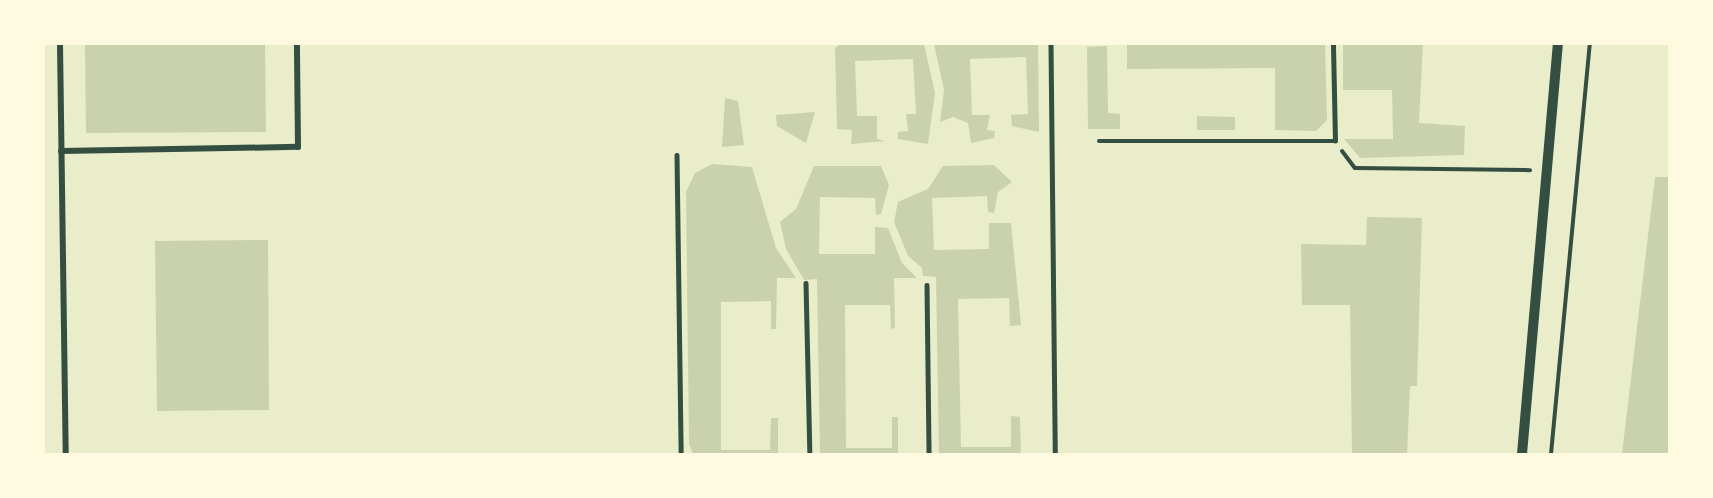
<!DOCTYPE html>
<style>
body{margin:0}
#map{position:relative;width:1713px;height:498px;overflow:hidden;background:#e9edc9;font-family:"Space Grotesk",sans-serif}
div>[style]{position:absolute}
.green>*{inset:0;background:#cad2ad}
.path>*{height:4px;margin:-2px;padding:0 2px;transform-origin:2px;border-radius:2px;background:#344e41}
.service>*{height:4.5px;margin:-2.25px;padding:0 2.25px;transform-origin:2.25px;border-radius:2.25px;background:#344e41}
.minor>*{height:6px;margin:-3px;padding:0 3px;transform-origin:3px;border-radius:3px;background:#344e41}
.tertiary>*{height:10px;margin:-5px;padding:0 5px;transform-origin:5px;border-radius:5px;background:#344e41}
span{translate:-50% -50%;white-space:nowrap;text-align:center;line-height:1.15;-webkit-text-stroke:6px #fefae0;paint-order:stroke}
.frame{position:absolute;inset:0;border:45px solid #fefae0;pointer-events:none}
</style>
<div id="map">
<div class="green">
<i style="clip-path:polygon(85px 44px,265px 44px,266px 132px,86px 133px)"></i>
<i style="clip-path:polygon(840px 44px,924px 44px,935px 93px,928px 144px,898px 139px,898px 132px,908px 131px,906px 114px,916px 114px,913px 59px,855px 61px,857px 116px,877px 116px,877px 139px,885px 141px,851px 144px,852px 130px,837px 129px,835px 48px)"></i>
<i style="clip-path:polygon(1038px 44px,1039px 132px,1012px 126px,1011px 115px,1028px 114px,1026px 57px,970px 59px,972px 115px,990px 115px,987px 130px,995px 131px,994px 138px,971px 143px,968px 123px,953px 117px,940px 122px,944px 90px,934px 44px)"></i>
<i style="clip-path:polygon(1127px 44px,1325px 44px,1327px 120px,1316px 131px,1275px 130px,1275px 68px,1127px 69px)"></i>
<i style="clip-path:polygon(1343px 44px,1423px 44px,1419px 123px,1465px 126px,1464px 155px,1360px 158px,1344px 139px,1393px 139px,1392px 90px,1343px 90px)"></i>
<i style="clip-path:polygon(1107px 46px,1108px 113px,1120px 114px,1120px 129px,1088px 129px,1087px 47px)"></i>
<i style="clip-path:polygon(725px 98px,738px 101px,744px 145px,722px 147px)"></i>
<i style="clip-path:polygon(815px 112px,806px 143px,777px 126px,776px 115px)"></i>
<i style="clip-path:polygon(1197px 116px,1235px 117px,1235px 130px,1197px 130px)"></i>
<i style="clip-path:polygon(712px 164px,752px 167px,776px 248px,796px 278px,777px 278px,776px 329px,771px 329px,771px 301px,721px 302px,721px 450px,770px 450px,771px 418px,778px 418px,778px 454px,693px 454px,689px 444px,686px 192px,695px 173px)"></i>
<i style="clip-path:polygon(994px 165px,1012px 182px,998px 192px,994px 213px,988px 212px,987px 196px,932px 198px,934px 250px,989px 249px,989px 223px,1011px 223px,1021px 325px,1010px 326px,1009px 298px,958px 299px,961px 447px,1011px 447px,1011px 416px,1020px 417px,1021px 454px,939px 454px,936px 277px,923px 276px,922px 268px,908px 256px,894px 222px,898px 202px,928px 189px,943px 166px)"></i>
<i style="clip-path:polygon(814px 166px,881px 166px,889px 185px,881px 214px,876px 215px,875px 198px,820px 197px,819px 254px,875px 254px,875px 227px,888px 228px,902px 263px,917px 278px,894px 278px,895px 328px,891px 329px,890px 305px,845px 305px,846px 448px,892px 448px,892px 417px,898px 417px,898px 454px,820px 454px,817px 279px,804px 280px,786px 249px,780px 222px,796px 209px)"></i>
<i style="clip-path:polygon(1655px 177px,1669px 177px,1669px 454px,1622px 454px)"></i>
<i style="clip-path:polygon(1367px 217px,1422px 218px,1417px 386px,1410px 386px,1407px 454px,1352px 454px,1350px 305px,1302px 305px,1301px 244px,1366px 245px)"></i>
<i style="clip-path:polygon(268px 240px,269px 410px,157px 411px,155px 241px)"></i>
</div>
<div class="path">
<i style="left:1342px;top:151px;width:21px;rotate:53deg"></i>
<i style="left:1355px;top:168px;width:175px;rotate:0.7deg"></i>
<i style="left:1551px;top:454px;width:412px;rotate:-84.6deg"></i>
</div>
<div class="service">
<i style="left:1051px;top:44px;width:410px;rotate:89.4deg"></i>
<i style="left:1099px;top:141px;width:236px"></i>
<i style="left:1335px;top:141px;width:97px;rotate:-91.2deg"></i>
<i style="left:677px;top:155px;width:299px;rotate:89.2deg"></i>
<i style="left:806px;top:283px;width:171px;rotate:88.7deg"></i>
<i style="left:927px;top:285px;width:169px;rotate:89.3deg"></i>
</div>
<div class="minor">
<i style="left:60px;top:44px;width:410px;rotate:89.2deg"></i>
<i style="left:61px;top:151px;width:237px;rotate:-1deg"></i>
<i style="left:298px;top:147px;width:103px;rotate:-90.6deg"></i>
</div>
<div class="tertiary">
<i style="left:1522px;top:454px;width:412px;rotate:-85deg"></i>
</div>
<div class="frame"></div>
</div>
